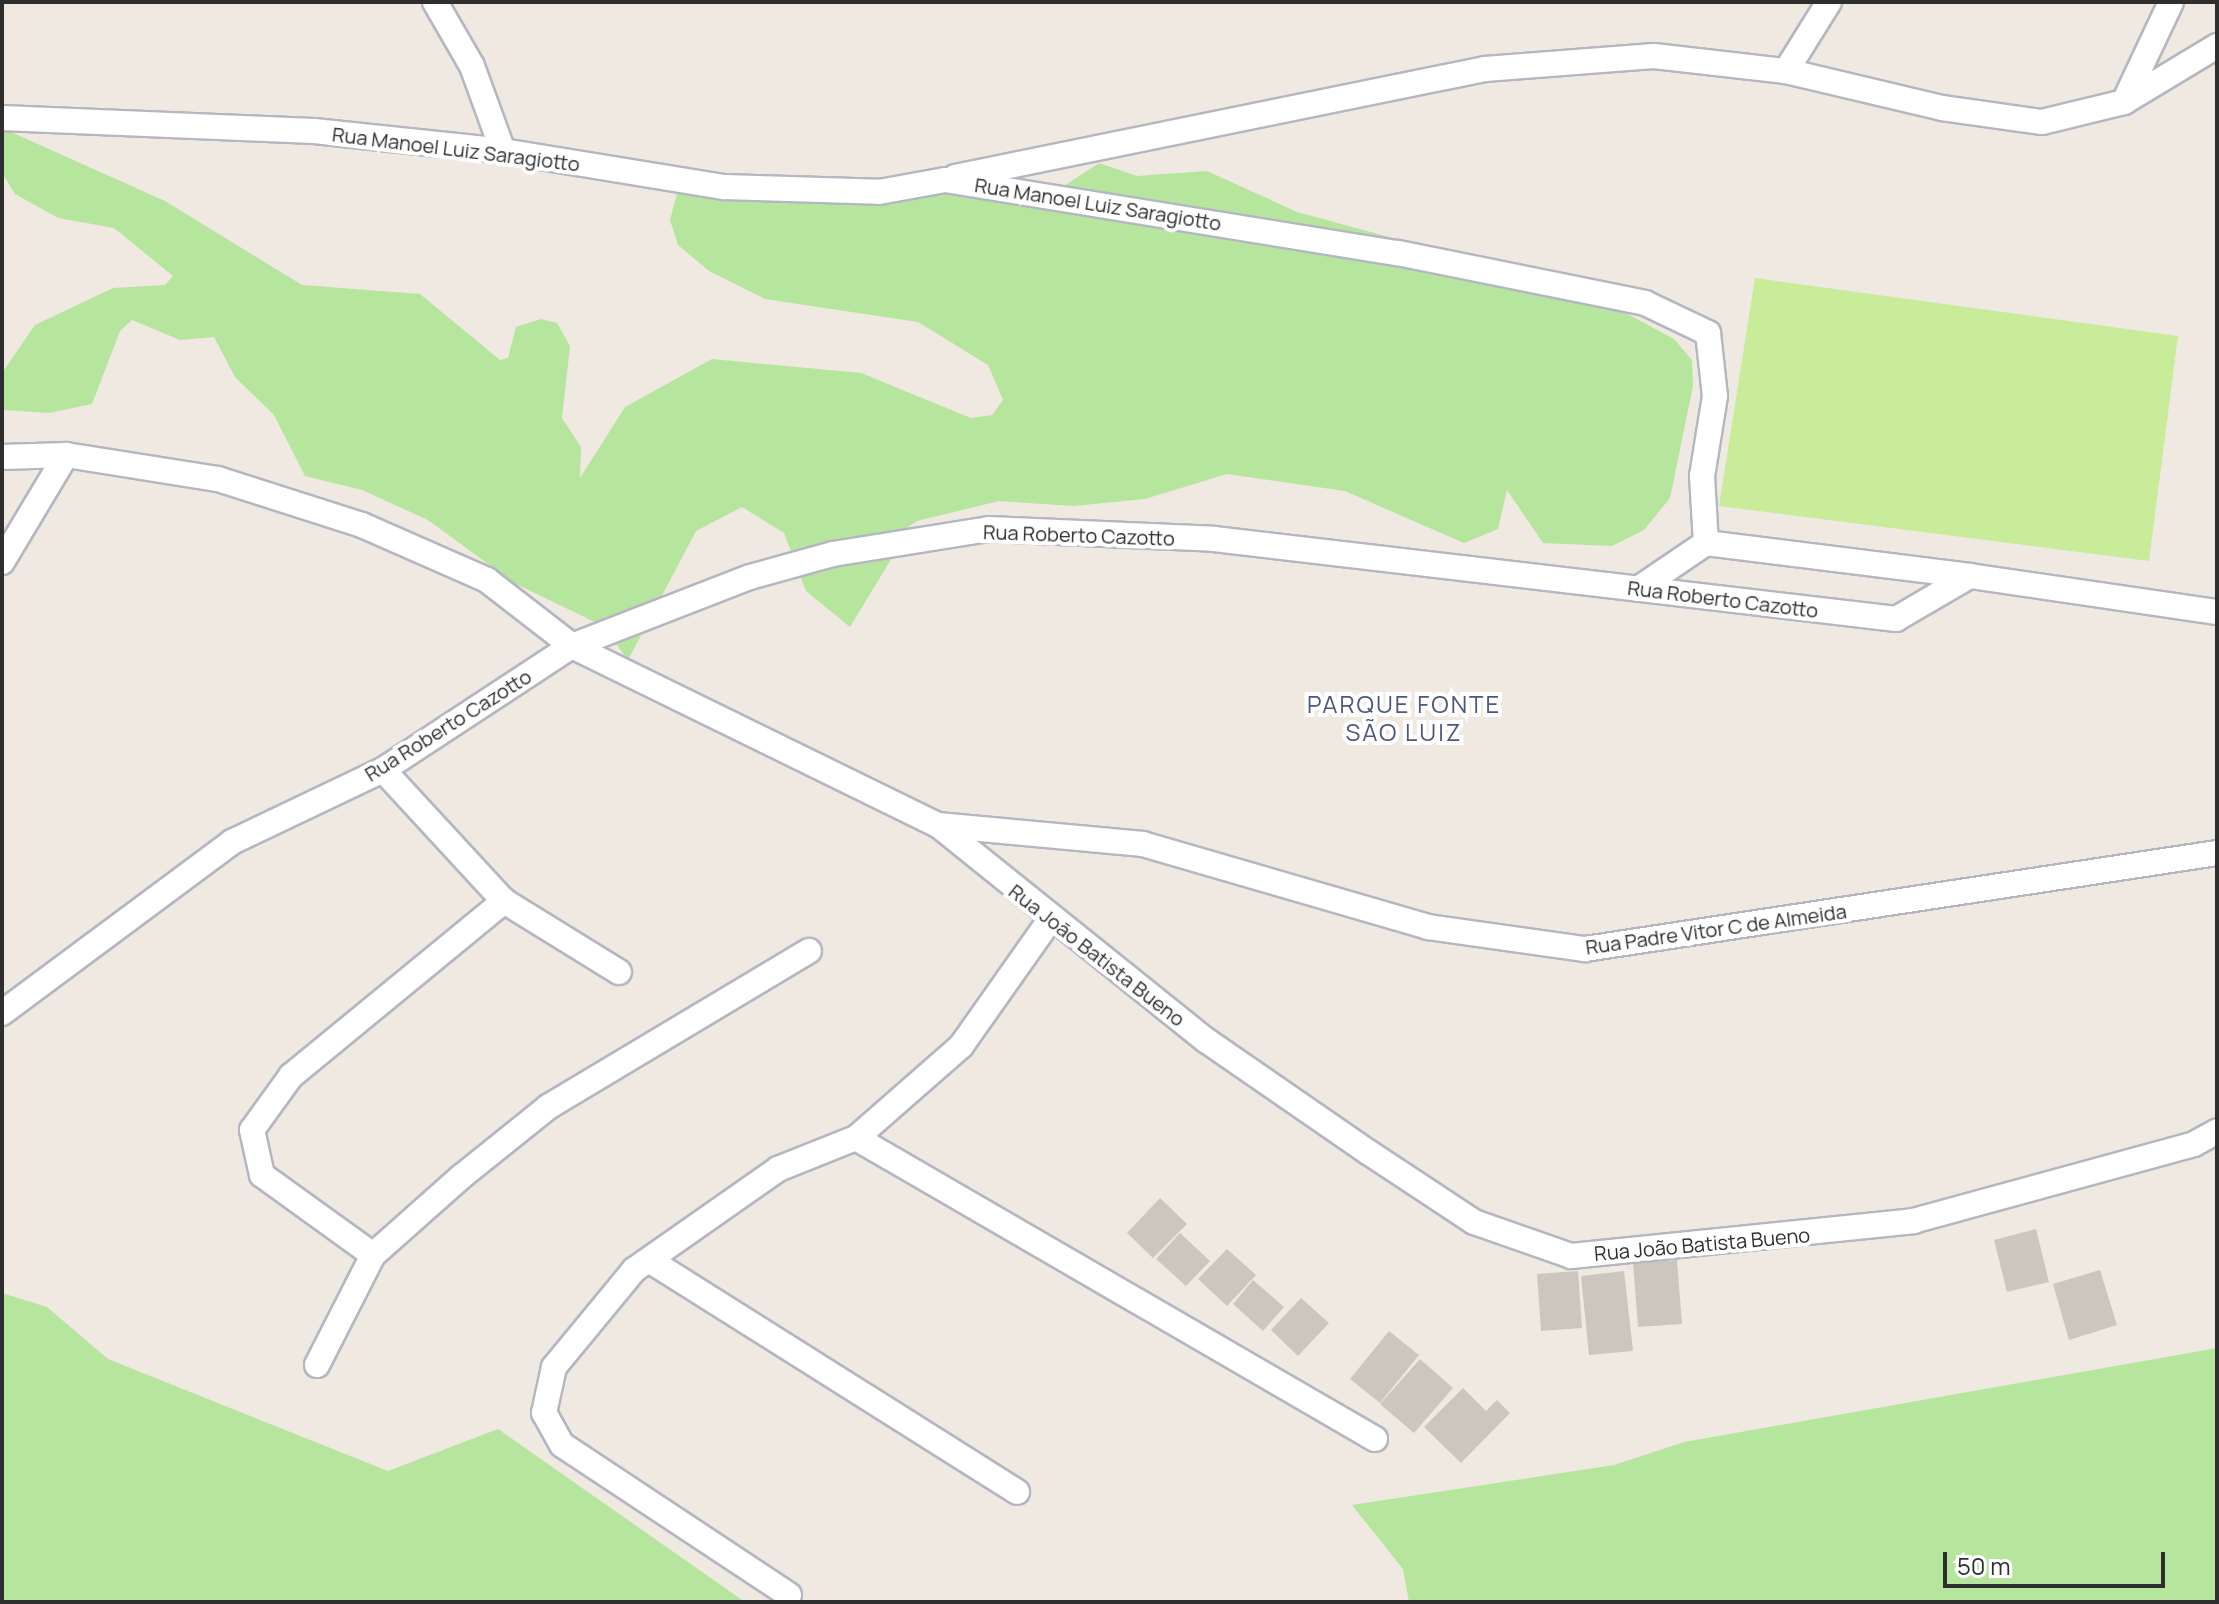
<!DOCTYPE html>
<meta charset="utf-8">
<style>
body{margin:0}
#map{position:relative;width:2219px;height:1604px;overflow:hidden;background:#efe9e1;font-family:Manrope,sans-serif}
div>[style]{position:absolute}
.green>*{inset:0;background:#b6e59e}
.pitch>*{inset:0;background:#c9ec9a}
.building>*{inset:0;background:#cbc7bf}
.roads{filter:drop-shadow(2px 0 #b4b7c1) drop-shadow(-2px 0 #b4b7c1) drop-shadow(0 2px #b4b7c1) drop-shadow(0 -2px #b4b7c1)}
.street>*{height:24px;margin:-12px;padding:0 12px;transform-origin:12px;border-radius:12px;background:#fff}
span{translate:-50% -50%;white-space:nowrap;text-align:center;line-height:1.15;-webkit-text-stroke:8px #fff;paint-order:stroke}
.street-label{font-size:20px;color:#2e2e2e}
.quarter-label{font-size:24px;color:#4d5680;letter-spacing:2px}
.frame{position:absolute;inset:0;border:4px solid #2e2e2e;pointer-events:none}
.scale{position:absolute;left:1943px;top:1552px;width:222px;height:36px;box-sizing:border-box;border:4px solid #2e2e2e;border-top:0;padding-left:10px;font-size:24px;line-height:28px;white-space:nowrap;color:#2e2e2e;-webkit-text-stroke:6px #fff;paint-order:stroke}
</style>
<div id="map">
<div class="green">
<i style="clip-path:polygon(2px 128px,165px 201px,302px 285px,420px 294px,500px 360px,508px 358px,516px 327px,541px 319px,557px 323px,570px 346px,562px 418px,581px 447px,580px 478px,625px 407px,712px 359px,861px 373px,971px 418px,992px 415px,1003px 400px,988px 365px,918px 322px,765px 299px,709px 271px,678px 245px,670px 220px,677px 194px,703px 183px,1035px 193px,1064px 186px,1099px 163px,1137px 176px,1207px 171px,1297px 212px,1581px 289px,1674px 339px,1692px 360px,1693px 386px,1670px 498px,1644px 530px,1612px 546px,1543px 543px,1507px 490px,1498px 529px,1464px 543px,1345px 491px,1227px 474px,1145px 499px,1074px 506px,999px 501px,917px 521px,895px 536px,890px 561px,850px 627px,806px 591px,784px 533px,742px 507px,696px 531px,628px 660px,603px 626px,514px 583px,428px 520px,362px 490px,305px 476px,274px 415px,235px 377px,214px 337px,180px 340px,132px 320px,120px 331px,92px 404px,49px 413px,2px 410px,2px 373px,35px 325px,113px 288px,165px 285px,173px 276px,114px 228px,58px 218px,15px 194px,2px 173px)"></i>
<i style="clip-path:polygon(2px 1293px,47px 1307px,108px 1359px,388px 1471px,498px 1429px,745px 1602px,2px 1602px)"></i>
<i style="clip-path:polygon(2217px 1348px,2217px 1602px,1409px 1602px,1403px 1569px,1352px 1505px,1614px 1465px,1684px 1442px)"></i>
</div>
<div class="pitch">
<i style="clip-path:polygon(1755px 278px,2178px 336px,2149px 561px,1719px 506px)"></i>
</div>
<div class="building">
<i style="clip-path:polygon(1160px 1198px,1187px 1224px,1153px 1258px,1127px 1233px)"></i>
<i style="clip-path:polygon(2036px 1229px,2049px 1282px,2007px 1292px,1994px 1240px)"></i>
<i style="clip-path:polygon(1180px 1233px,1210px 1261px,1186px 1286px,1156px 1259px)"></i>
<i style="clip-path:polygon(1227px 1249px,1256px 1275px,1227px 1306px,1198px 1279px)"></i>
<i style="clip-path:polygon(1677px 1260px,1682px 1324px,1638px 1327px,1633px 1263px)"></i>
<i style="clip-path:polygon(2100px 1270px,2117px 1325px,2069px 1340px,2053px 1284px)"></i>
<i style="clip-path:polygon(1578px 1271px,1582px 1328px,1541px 1331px,1537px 1274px)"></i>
<i style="clip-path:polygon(1624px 1271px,1633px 1351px,1589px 1355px,1581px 1276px)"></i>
<i style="clip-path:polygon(1253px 1280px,1284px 1307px,1263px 1331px,1233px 1304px)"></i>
<i style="clip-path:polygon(1301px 1298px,1329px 1323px,1298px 1356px,1271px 1330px)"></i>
<i style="clip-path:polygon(1389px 1331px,1419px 1355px,1380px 1403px,1350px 1379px)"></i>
<i style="clip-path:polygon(1420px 1359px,1453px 1388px,1414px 1433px,1380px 1404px)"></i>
<i style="clip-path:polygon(1463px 1388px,1486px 1411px,1497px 1400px,1510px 1413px,1461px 1463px,1424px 1427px)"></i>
</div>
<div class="roads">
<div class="street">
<i style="left:435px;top:2px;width:74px;rotate:60deg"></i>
<i style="left:472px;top:66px;width:90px;rotate:70deg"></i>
<i style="left:1786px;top:71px;width:81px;rotate:-58.1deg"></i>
<i style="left:2124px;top:102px;width:110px;rotate:-64.8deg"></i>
<i style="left:2px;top:118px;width:312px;rotate:2.4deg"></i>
<i style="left:314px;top:131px;width:190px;rotate:6deg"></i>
<i style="left:503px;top:151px;width:224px;rotate:9.3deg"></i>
<i style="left:724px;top:187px;width:155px;rotate:1.8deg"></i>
<i style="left:879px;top:192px;width:67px;rotate:-10.3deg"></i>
<i style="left:945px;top:180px;width:459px;rotate:9.2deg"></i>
<i style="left:1398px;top:253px;width:252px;rotate:11.4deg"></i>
<i style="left:1645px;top:303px;width:70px;rotate:25.5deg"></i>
<i style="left:1708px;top:333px;width:63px;rotate:83.7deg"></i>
<i style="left:1715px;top:396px;width:81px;rotate:99.2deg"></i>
<i style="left:1702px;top:476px;width:67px;rotate:86.6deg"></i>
<i style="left:1706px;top:543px;width:266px;rotate:7.1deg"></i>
<i style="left:955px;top:177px;width:541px;rotate:-11.52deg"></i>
<i style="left:1485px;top:69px;width:169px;rotate:-4.4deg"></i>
<i style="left:1654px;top:56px;width:133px;rotate:6.5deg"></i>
<i style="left:1786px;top:71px;width:160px;rotate:13.3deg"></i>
<i style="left:1942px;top:108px;width:101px;rotate:8deg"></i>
<i style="left:2042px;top:122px;width:84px;rotate:-13.7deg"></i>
<i style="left:2124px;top:102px;width:109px;rotate:-31.1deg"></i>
<i style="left:2px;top:457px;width:64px;rotate:-1.8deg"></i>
<i style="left:66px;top:455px;width:154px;rotate:9deg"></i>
<i style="left:218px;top:479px;width:151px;rotate:17.7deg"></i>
<i style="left:362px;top:525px;width:137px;rotate:23.7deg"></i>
<i style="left:487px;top:580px;width:108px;rotate:37.8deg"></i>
<i style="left:572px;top:646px;width:407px;rotate:26.1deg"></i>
<i style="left:938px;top:825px;width:345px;rotate:38.8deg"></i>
<i style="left:1207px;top:1041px;width:196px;rotate:34.6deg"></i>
<i style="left:1368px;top:1152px;width:127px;rotate:33.4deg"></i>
<i style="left:1474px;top:1222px;width:103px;rotate:19.3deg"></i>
<i style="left:1571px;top:1256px;width:344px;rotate:-5.8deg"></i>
<i style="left:1913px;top:1221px;width:291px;rotate:-15.3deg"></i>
<i style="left:2194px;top:1144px;width:26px;rotate:-29deg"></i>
<i style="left:2px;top:562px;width:125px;rotate:-59.1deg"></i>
<i style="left:1638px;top:589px;width:82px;rotate:-34.1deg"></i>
<i style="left:383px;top:770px;width:178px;rotate:47.3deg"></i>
<i style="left:504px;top:901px;width:135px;rotate:31.7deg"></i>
<i style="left:938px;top:825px;width:206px;rotate:5.3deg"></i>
<i style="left:1143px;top:844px;width:297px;rotate:16.2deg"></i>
<i style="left:1428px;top:927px;width:159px;rotate:8deg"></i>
<i style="left:1585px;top:949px;width:639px;rotate:-8.64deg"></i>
<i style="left:2px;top:1013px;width:287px;rotate:-36.6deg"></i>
<i style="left:232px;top:842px;width:167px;rotate:-25.5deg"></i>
<i style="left:383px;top:770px;width:226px;rotate:-33.3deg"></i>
<i style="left:572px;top:646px;width:191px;rotate:-21.2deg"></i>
<i style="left:750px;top:577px;width:86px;rotate:-15.5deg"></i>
<i style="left:833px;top:554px;width:158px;rotate:-9.1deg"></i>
<i style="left:989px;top:529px;width:225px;rotate:2.5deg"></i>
<i style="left:1214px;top:539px;width:687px;rotate:6.69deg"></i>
<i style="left:1896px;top:619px;width:86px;rotate:-30.2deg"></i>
<i style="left:1970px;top:576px;width:250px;rotate:8.3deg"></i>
<i style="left:856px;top:1138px;width:600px;rotate:30.11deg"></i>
<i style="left:373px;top:1255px;width:137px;rotate:-144.2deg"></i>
<i style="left:262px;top:1175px;width:46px;rotate:-102.5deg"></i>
<i style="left:252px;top:1130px;width:67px;rotate:-54.2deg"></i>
<i style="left:291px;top:1076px;width:276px;rotate:-39.4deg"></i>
<i style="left:649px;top:1260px;width:435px;rotate:32.2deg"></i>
<i style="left:317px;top:1365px;width:123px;rotate:-63deg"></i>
<i style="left:373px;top:1255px;width:118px;rotate:-41.6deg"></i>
<i style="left:461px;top:1177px;width:112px;rotate:-38.8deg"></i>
<i style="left:548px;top:1107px;width:304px;rotate:-30.9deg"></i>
<i style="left:789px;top:1595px;width:272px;rotate:-146.5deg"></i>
<i style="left:562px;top:1445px;width:37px;rotate:-119deg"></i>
<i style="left:544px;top:1413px;width:47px;rotate:-77.7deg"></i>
<i style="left:554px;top:1367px;width:126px;rotate:-50.5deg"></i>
<i style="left:634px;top:1270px;width:176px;rotate:-35deg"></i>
<i style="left:778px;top:1169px;width:84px;rotate:-21.7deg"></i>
<i style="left:856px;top:1138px;width:140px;rotate:-41.2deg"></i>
<i style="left:961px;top:1046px;width:154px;rotate:-54.8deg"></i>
</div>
</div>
<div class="street-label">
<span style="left:456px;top:149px;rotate:7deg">Rua Manoel Luiz Saragiotto</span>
<span style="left:1098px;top:204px;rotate:9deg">Rua Manoel Luiz Saragiotto</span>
<span style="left:1079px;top:535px;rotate:2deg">Rua Roberto Cazotto</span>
<span style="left:1723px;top:599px;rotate:7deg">Rua Roberto Cazotto</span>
<span style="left:448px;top:725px;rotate:-32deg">Rua Roberto Cazotto</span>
<span style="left:1716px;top:929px;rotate:-8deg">Rua Padre Vitor C de Almeida</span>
<span style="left:1097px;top:955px;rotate:38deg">Rua João Batista Bueno</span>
<span style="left:1702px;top:1244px;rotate:-5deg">Rua João Batista Bueno</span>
</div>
<div class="quarter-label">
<span style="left:1404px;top:718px">PARQUE FONTE<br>SÃO LUIZ</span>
</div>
<div class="frame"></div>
<div class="scale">50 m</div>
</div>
